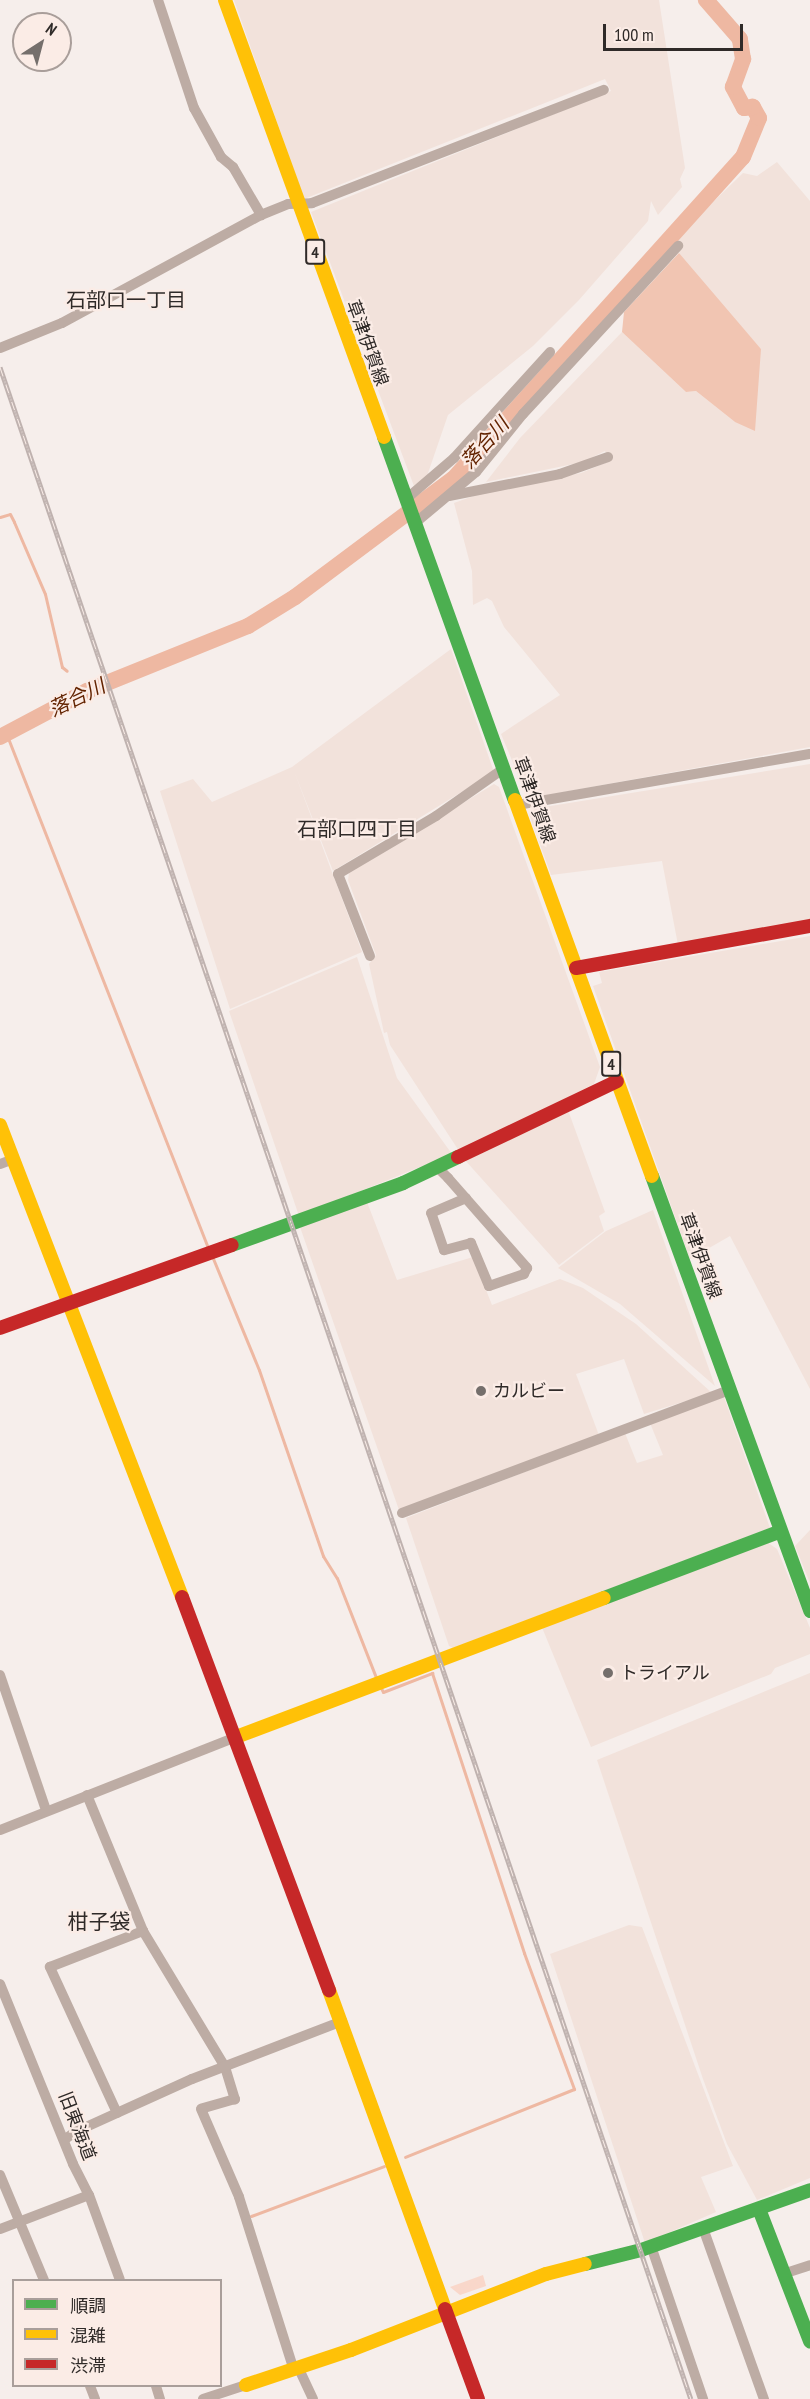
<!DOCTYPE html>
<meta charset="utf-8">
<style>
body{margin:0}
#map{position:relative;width:810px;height:2399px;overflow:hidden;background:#f6eeeb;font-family:"PT Sans Narrow","Noto Sans JP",sans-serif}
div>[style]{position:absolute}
.built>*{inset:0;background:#f2e2db}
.green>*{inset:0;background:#f9d7ca}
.forest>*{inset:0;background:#f1c5b2}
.stream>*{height:3px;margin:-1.5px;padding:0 1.5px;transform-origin:1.5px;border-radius:1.5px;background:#eeb8a2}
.river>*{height:16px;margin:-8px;padding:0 8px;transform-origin:8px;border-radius:8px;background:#eeb8a2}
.street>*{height:10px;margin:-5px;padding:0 5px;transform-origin:5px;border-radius:5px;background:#bdaca4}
.fast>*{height:14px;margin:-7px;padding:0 7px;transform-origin:7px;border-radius:7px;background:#4caf50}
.slow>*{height:14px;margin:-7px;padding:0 7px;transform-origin:7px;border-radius:7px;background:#ffc107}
.jam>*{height:14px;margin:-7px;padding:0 7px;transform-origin:7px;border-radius:7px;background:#c62828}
.rail>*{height:5px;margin-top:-2.5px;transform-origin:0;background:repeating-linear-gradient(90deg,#fbece6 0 9px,#bfb2af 0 18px);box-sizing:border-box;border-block:2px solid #bfb2af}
.dots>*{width:16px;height:16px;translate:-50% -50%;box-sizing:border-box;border:3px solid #fbece6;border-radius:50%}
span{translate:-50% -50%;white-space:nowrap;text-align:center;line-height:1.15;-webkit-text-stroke:4.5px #fbece6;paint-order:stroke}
.shield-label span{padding:2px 4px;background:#fbece6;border:2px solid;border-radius:4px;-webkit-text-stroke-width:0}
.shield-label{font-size:16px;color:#2f2a28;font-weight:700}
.street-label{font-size:18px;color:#2f2a28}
.poi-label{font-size:18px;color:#2f2a28}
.left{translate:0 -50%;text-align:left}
.neighbourhood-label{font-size:20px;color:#2f2a28}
.water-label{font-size:20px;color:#632300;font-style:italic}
.quarter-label{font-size:21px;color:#2f2a28}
.legend{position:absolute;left:12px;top:2279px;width:210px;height:108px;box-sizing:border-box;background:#fbece6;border:2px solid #a99e9a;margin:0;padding:8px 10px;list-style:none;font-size:18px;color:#2f2a28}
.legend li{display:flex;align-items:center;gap:12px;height:30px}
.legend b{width:30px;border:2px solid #a99e9a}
.north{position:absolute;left:12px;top:12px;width:60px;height:60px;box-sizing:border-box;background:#fbece6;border:2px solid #a99e9a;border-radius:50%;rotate:36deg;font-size:16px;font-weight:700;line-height:24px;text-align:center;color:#2f2a28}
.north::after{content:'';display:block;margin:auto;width:21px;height:27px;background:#756f6c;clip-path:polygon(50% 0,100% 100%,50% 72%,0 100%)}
.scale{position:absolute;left:603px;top:24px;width:140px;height:27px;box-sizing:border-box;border:3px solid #2f2a28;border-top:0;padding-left:8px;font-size:18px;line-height:21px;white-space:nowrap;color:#2f2a28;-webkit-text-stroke:4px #fbece6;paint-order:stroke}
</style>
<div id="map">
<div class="built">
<i style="clip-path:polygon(234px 0,659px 0,685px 168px,680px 179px,682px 187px,658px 215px,651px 201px,648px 221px,579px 300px,533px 346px,448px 415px,427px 476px,414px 486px,311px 212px,611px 91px,605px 79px,304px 199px)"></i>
<i style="clip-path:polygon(777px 162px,810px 201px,810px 747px,531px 798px,526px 794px,501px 734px,560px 695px,504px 627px,492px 601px,487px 598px,473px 605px,472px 571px,454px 503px,479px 494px,581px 473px,610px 461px,605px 451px,583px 462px,486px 482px,520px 438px,622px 332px,686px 392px,696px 391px,735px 422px,761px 349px,680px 257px,677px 237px,743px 173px,757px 176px)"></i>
<i style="clip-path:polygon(451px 649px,494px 772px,333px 871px,294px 771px,362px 952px,230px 1009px,160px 791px,193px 779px,212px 802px,292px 767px)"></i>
<i style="clip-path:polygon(810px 764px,810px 920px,678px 945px,662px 861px,551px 875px,529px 814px,532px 809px)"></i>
<i style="clip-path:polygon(494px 784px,499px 787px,600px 1067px,594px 1084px,459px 1151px,390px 1045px,387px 1032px,384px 1033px,369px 964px,376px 955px,348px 880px,349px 873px)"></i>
<i style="clip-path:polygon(810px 936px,810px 1389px,730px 1236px,690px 1259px,593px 986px,602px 983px,599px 972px)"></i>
<i style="clip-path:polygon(357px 957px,397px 1078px,452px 1154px,299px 1216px,229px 1011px)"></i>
<i style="clip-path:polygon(568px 1110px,605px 1212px,599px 1216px,604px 1231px,559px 1265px,464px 1159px)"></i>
<i style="clip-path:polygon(367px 1202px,397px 1280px,473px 1257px,492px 1305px,560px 1279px,583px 1288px,636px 1324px,712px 1393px,644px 1414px,624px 1359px,576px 1374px,600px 1438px,399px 1510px,300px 1227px)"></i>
<i style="clip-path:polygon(653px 1210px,715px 1386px,620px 1304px,558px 1268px,606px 1231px)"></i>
<i style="clip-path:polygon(724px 1397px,770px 1528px,453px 1648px,449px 1646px,406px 1518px,625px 1433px,637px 1463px,663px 1455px,650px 1423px)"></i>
<i style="clip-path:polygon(810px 1530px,810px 1583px,795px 1546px)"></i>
<i style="clip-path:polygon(767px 1542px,777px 1549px,810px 1628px,810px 1654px,775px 1668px,771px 1674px,591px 1747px,541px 1625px)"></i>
<i style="clip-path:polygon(810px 1673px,810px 2178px,757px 2200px,727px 2144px,703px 2079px,597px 1760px)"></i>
<i style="clip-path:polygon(629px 1925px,642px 1927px,733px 2166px,701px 2177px,716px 2212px,645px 2243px,550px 1954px)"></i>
</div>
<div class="green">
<i style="clip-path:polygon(483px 2275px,486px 2286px,460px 2295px,450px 2287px)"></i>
</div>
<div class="forest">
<i style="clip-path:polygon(679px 253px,761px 349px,755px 431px,735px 422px,696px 391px,686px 392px,622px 332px,624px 312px)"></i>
</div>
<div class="stream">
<i style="left:0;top:517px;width:10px;rotate:-17deg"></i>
<i style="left:10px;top:514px;width:9px;rotate:63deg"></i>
<i style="left:14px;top:522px;width:78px;rotate:66.7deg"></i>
<i style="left:45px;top:594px;width:75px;rotate:76.9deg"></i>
<i style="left:62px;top:667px;width:6px;rotate:39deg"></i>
<i style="left:6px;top:733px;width:553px;rotate:68.58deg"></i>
<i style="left:212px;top:1256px;width:123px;rotate:67.6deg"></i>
<i style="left:259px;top:1370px;width:197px;rotate:71deg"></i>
<i style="left:323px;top:1556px;width:26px;rotate:58deg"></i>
<i style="left:337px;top:1578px;width:110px;rotate:68.6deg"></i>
<i style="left:381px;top:1688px;width:4px;rotate:63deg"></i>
<i style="left:383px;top:1692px;width:53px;rotate:-21.2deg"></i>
<i style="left:432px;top:1673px;width:295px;rotate:71.8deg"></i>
<i style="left:524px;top:1953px;width:145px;rotate:69.8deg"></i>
<i style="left:574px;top:2089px;width:182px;rotate:158.1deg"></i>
<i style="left:251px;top:2216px;width:142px;rotate:-20.6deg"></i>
</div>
<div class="river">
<i style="left:0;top:737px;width:98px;rotate:-27.9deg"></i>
<i style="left:87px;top:691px;width:174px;rotate:-22deg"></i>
<i style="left:248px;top:626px;width:55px;rotate:-31.7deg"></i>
<i style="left:295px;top:597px;width:197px;rotate:-36.8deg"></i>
<i style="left:453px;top:479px;width:433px;rotate:-48deg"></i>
<i style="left:743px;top:157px;width:42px;rotate:-67.7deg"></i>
<i style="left:759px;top:118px;width:13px;rotate:-119deg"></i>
<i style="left:753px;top:107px;width:9px;rotate:174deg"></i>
<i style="left:744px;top:108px;width:24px;rotate:-118deg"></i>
<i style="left:733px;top:87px;width:30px;rotate:-70deg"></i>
<i style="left:743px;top:59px;width:20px;rotate:-99deg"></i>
<i style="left:740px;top:39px;width:52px;rotate:-131.1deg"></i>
</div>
<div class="street">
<i style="left:158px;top:0;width:114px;rotate:71.6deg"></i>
<i style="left:194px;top:108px;width:56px;rotate:61.1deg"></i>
<i style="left:221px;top:157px;width:16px;rotate:40deg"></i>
<i style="left:233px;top:167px;width:56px;rotate:59.7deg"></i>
<i style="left:0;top:348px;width:67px;rotate:-22deg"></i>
<i style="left:62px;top:323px;width:226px;rotate:-28.5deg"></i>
<i style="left:261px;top:215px;width:29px;rotate:-22deg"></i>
<i style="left:288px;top:204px;width:24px;rotate:-2deg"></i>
<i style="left:312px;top:203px;width:313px;rotate:-21.2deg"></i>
<i style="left:449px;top:496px;width:113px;rotate:-11.2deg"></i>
<i style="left:560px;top:474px;width:51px;rotate:-19.5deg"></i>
<i style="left:405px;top:500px;width:65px;rotate:-40.6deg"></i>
<i style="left:454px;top:458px;width:143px;rotate:-47.8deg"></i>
<i style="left:414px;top:524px;width:81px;rotate:-40deg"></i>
<i style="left:476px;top:472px;width:75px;rotate:-51deg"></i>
<i style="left:523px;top:414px;width:229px;rotate:-47.3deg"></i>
<i style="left:517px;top:805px;width:297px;rotate:-9.9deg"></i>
<i style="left:370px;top:956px;width:88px;rotate:-111.3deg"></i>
<i style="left:338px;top:874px;width:114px;rotate:-30.6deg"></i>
<i style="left:436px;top:816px;width:82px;rotate:-35deg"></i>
<i style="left:0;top:1164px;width:15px;rotate:-20deg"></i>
<i style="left:437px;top:1167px;width:16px;rotate:45deg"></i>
<i style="left:448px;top:1178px;width:120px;rotate:48.7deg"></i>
<i style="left:527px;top:1268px;width:7px;rotate:117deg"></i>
<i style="left:524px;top:1274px;width:37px;rotate:161deg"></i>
<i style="left:489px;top:1286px;width:47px;rotate:-112.7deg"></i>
<i style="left:471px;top:1243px;width:28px;rotate:165deg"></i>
<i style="left:444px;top:1250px;width:39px;rotate:-109deg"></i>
<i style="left:431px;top:1213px;width:38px;rotate:-23deg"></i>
<i style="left:402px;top:1513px;width:349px;rotate:-20.6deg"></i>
<i style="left:0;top:1675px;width:143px;rotate:71.2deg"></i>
<i style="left:87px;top:1795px;width:147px;rotate:67.6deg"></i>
<i style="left:143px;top:1931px;width:159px;rotate:58.9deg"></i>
<i style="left:225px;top:2067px;width:34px;rotate:73deg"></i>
<i style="left:235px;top:2099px;width:35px;rotate:164deg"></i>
<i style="left:201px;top:2109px;width:96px;rotate:66.6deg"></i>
<i style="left:239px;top:2197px;width:182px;rotate:72.4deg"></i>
<i style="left:0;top:1830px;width:254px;rotate:-21.5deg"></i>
<i style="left:0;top:1984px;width:194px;rotate:67.9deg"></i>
<i style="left:73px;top:2164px;width:35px;rotate:63deg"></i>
<i style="left:89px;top:2195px;width:90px;rotate:70deg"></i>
<i style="left:117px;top:2113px;width:161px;rotate:-114.7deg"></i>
<i style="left:50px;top:1967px;width:100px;rotate:-21.2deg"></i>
<i style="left:64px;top:2140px;width:14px;rotate:-36deg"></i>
<i style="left:75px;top:2132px;width:128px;rotate:-24.4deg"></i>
<i style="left:192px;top:2079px;width:161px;rotate:-21.1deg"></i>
<i style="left:0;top:2175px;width:114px;rotate:67.3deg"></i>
<i style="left:703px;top:2228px;width:182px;rotate:70.4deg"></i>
<i style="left:0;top:2229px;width:95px;rotate:-20.9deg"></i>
<i style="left:651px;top:2246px;width:162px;rotate:71.2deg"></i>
<i style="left:786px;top:2273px;width:25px;rotate:-18deg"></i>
<i style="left:299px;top:2369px;width:33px;rotate:65deg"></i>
<i style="left:90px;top:2386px;width:14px;rotate:69deg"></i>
<i style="left:156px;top:2386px;width:14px;rotate:73deg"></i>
<i style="left:203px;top:2399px;width:45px;rotate:-18deg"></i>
</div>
<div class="fast">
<i style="left:384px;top:437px;width:386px;rotate:70.2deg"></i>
<i style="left:652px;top:1176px;width:463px;rotate:70deg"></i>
<i style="left:232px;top:1245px;width:182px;rotate:-19.9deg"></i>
<i style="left:403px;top:1183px;width:61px;rotate:-25.3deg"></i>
<i style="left:604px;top:1598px;width:187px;rotate:-20.7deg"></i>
<i style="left:759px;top:2209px;width:142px;rotate:68.9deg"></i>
<i style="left:585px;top:2264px;width:58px;rotate:-14deg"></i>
<i style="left:641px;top:2250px;width:179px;rotate:-19.5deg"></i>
</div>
<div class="slow">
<i style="left:225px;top:0;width:465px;rotate:70deg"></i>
<i style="left:515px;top:800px;width:400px;rotate:70deg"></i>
<i style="left:0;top:1125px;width:506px;rotate:68.91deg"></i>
<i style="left:236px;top:1737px;width:393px;rotate:-20.7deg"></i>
<i style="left:329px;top:1990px;width:339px;rotate:70deg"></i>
<i style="left:246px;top:2385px;width:111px;rotate:-18.4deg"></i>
<i style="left:351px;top:2350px;width:209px;rotate:-21.3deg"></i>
<i style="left:546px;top:2274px;width:40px;rotate:-14.4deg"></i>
</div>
<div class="jam">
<i style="left:576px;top:968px;width:238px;rotate:-10.2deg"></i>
<i style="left:458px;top:1157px;width:176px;rotate:-25.5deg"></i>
<i style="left:0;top:1328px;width:246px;rotate:-19.7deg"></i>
<i style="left:182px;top:1597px;width:420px;rotate:69.5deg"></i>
<i style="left:445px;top:2309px;width:96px;rotate:69.9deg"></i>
</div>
<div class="rail">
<i style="left:0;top:367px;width:2146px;rotate:71.22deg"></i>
</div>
<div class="dots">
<i style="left:481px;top:1391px;background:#756f6c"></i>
<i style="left:608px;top:1673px;background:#756f6c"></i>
</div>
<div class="shield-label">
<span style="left:315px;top:252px">4</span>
<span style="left:611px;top:1064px">4</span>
</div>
<div class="street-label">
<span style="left:367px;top:343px;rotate:70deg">草津伊賀線</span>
<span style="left:534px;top:800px;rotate:70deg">草津伊賀線</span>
<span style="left:700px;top:1256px;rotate:70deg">草津伊賀線</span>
<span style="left:77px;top:2126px;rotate:69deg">旧東海道</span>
</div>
<div class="poi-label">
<span class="left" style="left:493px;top:1391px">カルビー</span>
<span class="left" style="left:620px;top:1673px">トライアル</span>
</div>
<div class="neighbourhood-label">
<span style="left:126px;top:300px">石部口一丁目</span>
<span style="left:357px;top:829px">石部口四丁目</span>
</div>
<div class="water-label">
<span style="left:485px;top:443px;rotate:-48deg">落合川</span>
<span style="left:77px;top:698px;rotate:-26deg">落合川</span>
</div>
<div class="quarter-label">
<span style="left:99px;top:1922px">柑子袋</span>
</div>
<ul class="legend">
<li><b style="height:8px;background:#4caf50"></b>順調</li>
<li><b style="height:8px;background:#ffc107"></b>混雑</li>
<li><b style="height:8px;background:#c62828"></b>渋滞</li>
</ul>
<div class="north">N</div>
<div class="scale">100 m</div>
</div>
